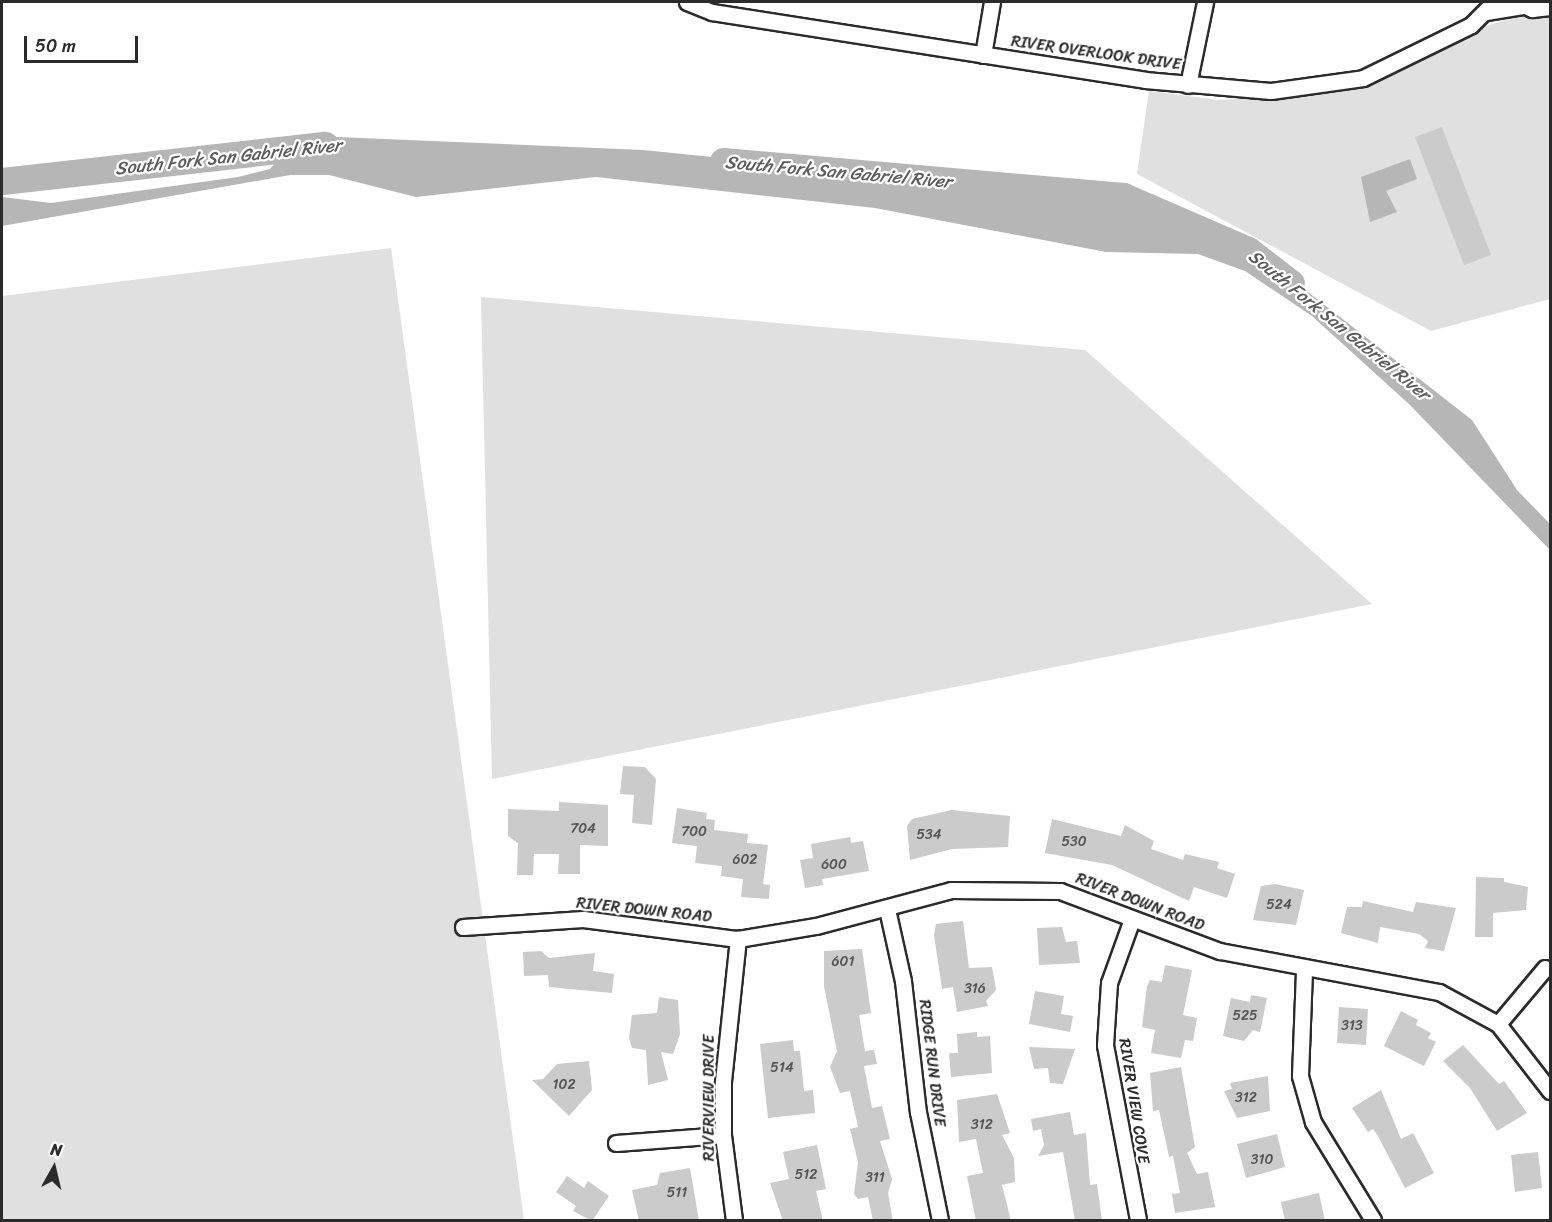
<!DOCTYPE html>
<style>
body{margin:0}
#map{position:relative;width:1552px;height:1222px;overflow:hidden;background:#fff;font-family:Sriracha,sans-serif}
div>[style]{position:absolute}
.green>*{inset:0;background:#e0e0e0}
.water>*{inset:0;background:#b6b6b6}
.river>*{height:27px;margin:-13.5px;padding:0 13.5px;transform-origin:13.5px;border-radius:13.5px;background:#b6b6b6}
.building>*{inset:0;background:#cbcbcb}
.roads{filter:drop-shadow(2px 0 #2b2b2b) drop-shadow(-2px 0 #2b2b2b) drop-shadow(0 2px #2b2b2b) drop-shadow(0 -2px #2b2b2b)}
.minor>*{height:15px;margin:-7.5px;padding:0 7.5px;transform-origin:7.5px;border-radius:7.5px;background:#fff}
span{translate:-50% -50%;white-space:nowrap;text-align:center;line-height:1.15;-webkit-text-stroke:4.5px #fff;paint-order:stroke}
.number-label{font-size:14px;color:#535353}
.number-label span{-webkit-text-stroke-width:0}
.street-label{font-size:16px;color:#2b2b2b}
.water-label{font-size:18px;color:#5c5c5c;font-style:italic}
.frame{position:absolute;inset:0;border:3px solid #2b2b2b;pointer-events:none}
.north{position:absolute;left:24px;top:1138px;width:60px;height:60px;-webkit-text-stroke:4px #fff;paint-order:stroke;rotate:8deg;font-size:16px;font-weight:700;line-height:24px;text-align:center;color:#2b2b2b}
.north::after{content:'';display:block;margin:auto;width:21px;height:27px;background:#2b2b2b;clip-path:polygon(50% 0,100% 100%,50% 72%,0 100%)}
.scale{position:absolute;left:24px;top:36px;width:114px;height:27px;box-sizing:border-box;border:3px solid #2b2b2b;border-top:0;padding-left:8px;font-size:18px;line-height:21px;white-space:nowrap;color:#2b2b2b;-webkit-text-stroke:4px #fff;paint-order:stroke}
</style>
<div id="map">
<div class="green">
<i style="clip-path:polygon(1527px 13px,1550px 15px,1550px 299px,1431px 331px,1137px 174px,1149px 91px,1219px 100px,1334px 92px,1380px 80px,1474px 30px)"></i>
<i style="clip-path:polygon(391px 248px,524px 1220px,2px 1220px,2px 296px)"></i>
<i style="clip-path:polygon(481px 297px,1085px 350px,1372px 604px,492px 779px)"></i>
</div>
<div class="water">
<i style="clip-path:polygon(313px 136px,643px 150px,1027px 189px,1206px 228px,1299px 285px,1472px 420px,1517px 490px,1550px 524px,1550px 550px,1410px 405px,1312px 316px,1245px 271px,1198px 254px,1106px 252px,875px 208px,596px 177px,416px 197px,329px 175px,290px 175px,2px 226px,2px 197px,51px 203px,238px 177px,270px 169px,290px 146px)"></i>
<i style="clip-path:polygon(1410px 159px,1417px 179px,1386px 191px,1397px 212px,1370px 222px,1361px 177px)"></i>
</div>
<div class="river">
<i style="left:723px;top:161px;width:402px;rotate:5deg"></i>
<i style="left:1123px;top:196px;width:136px;rotate:23.4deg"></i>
<i style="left:1248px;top:250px;width:54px;rotate:37.5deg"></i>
<i style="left:2px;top:181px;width:325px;rotate:-6.4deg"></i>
</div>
<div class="building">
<i style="clip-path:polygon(1442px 127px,1491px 255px,1464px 265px,1415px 137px)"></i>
<i style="clip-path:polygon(623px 766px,645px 767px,656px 779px,652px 825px,632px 823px,634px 795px,620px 794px)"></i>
<i style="clip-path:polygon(559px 802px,608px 805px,608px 846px,580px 845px,580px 874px,558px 874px,559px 854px,534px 854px,533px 875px,517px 875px,518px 843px,508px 836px,508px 809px,559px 811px)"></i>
<i style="clip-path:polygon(677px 808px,707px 813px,706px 819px,715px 820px,714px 830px,748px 834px,747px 843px,768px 845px,763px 884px,770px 885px,769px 899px,741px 897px,743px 879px,721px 876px,722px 866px,695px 863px,697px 846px,672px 843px)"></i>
<i style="clip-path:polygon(952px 810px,1010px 816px,1008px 847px,952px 849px,910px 860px,907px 826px,912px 819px)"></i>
<i style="clip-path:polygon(1052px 819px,1121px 836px,1125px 825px,1154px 841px,1151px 849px,1183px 860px,1185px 854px,1219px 862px,1217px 868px,1235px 874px,1227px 898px,1194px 887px,1189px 901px,1112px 865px,1045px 853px)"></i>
<i style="clip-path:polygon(850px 837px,851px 843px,863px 841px,869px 871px,822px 879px,823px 885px,805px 888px,800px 860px,813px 858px,811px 844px)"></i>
<i style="clip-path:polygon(1476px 877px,1504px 878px,1504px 882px,1528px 887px,1526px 910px,1493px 913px,1493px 937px,1475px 937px)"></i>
<i style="clip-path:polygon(1275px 884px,1304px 890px,1296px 925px,1253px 920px,1261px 886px)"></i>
<i style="clip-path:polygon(1363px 901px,1413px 912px,1416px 902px,1456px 908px,1444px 951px,1425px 948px,1428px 941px,1419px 934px,1380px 927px,1378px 943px,1341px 933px,1347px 907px,1362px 907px)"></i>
<i style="clip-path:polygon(963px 921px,969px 968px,992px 967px,996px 990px,986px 1001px,988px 1006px,957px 1012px,953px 987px,942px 989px,934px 935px,936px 924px)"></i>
<i style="clip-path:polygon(1062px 927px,1066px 942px,1077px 941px,1080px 963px,1039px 965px,1037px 928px)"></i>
<i style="clip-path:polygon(862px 949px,871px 1013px,859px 1015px,865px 1051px,874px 1050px,877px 1064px,864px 1066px,872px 1108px,882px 1106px,890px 1139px,880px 1141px,892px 1179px,888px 1193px,893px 1221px,873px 1221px,868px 1197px,858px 1199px,854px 1194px,858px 1162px,850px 1129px,858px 1127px,850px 1091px,840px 1093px,830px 1067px,837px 1051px,824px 986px,824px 951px)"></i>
<i style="clip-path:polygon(541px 951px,549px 958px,595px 953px,593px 971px,614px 974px,612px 993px,549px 987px,548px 975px,524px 976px,523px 952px)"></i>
<i style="clip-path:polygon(1165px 965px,1192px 970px,1183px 1015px,1197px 1018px,1193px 1041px,1185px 1040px,1181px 1058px,1151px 1053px,1155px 1030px,1142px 1027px,1147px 986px,1150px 980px,1162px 982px)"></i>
<i style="clip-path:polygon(1035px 991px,1064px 996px,1061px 1014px,1073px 1016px,1070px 1032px,1029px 1024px)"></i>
<i style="clip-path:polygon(1251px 995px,1267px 998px,1260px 1032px,1253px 1030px,1244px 1041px,1223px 1036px,1231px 998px,1250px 1002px)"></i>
<i style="clip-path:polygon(659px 997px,678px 1000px,680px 1034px,673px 1054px,661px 1052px,668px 1080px,648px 1085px,646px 1050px,632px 1048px,629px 1038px,632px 1015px,657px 1013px)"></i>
<i style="clip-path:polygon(1339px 1007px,1368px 1009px,1366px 1045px,1337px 1043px)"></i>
<i style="clip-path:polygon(1401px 1011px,1418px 1020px,1416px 1025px,1431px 1033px,1428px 1038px,1436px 1042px,1424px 1066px,1384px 1046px)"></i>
<i style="clip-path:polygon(977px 1032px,977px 1037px,990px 1036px,992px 1073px,951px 1077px,949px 1053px,958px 1053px,957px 1034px)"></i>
<i style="clip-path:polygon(793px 1040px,794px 1051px,800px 1051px,804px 1091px,813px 1090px,815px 1113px,768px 1118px,760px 1044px)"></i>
<i style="clip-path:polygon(1463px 1045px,1499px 1084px,1504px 1081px,1527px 1113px,1497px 1131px,1470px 1088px,1443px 1061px)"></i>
<i style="clip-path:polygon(1029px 1047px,1075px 1049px,1063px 1084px,1050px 1083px,1048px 1068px,1034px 1069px)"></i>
<i style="clip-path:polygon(589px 1061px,592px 1090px,569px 1116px,532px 1080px,543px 1079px,557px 1064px)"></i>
<i style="clip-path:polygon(1181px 1067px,1195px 1147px,1187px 1153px,1197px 1174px,1208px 1172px,1215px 1207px,1175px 1213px,1172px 1194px,1180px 1193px,1173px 1156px,1169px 1157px,1159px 1110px,1153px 1111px,1150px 1073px)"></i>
<i style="clip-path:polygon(1268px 1076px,1270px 1111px,1237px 1118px,1224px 1091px,1232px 1089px,1230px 1083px)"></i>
<i style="clip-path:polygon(1381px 1090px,1401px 1139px,1413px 1133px,1434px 1173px,1405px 1188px,1378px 1136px,1373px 1129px,1368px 1132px,1352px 1108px)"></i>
<i style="clip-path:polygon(997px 1094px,1010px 1133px,1002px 1135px,1014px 1158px,1015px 1182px,1002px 1185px,1011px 1221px,976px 1221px,967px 1176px,983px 1173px,976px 1139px,959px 1142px,957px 1100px)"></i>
<i style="clip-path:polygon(1070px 1112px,1074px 1135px,1086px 1133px,1090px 1185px,1097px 1184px,1102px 1221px,1075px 1221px,1063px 1152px,1038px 1156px,1044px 1145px,1041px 1129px,1033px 1131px,1031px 1119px)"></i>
<i style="clip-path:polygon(1277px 1134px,1285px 1167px,1246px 1178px,1237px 1144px)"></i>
<i style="clip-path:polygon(817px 1145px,826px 1189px,816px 1191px,823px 1221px,783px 1221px,770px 1183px,789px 1179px,783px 1152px)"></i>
<i style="clip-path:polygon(1538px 1152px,1542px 1188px,1515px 1192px,1511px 1155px)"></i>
<i style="clip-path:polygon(690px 1168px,699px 1221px,639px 1221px,632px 1190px,657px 1185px,660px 1173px)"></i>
<i style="clip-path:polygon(567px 1176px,584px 1188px,588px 1181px,609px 1196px,592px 1221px,573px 1211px,576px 1206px,556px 1192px)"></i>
<i style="clip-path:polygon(1319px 1193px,1325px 1221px,1285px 1221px,1281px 1202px)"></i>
</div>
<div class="roads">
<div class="minor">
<i style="left:687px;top:2px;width:27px;rotate:22deg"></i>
<i style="left:712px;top:12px;width:438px;rotate:8.9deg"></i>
<i style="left:1145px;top:80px;width:126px;rotate:5deg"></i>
<i style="left:1271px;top:91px;width:93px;rotate:-8deg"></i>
<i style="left:1363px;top:78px;width:120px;rotate:-26.1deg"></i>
<i style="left:1471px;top:25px;width:33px;rotate:-45deg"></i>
<i style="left:1517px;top:2px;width:17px;rotate:25deg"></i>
<i style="left:1532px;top:9px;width:18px;rotate:-6deg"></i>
<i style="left:1486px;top:12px;width:37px;rotate:-9deg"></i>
<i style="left:983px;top:55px;width:54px;rotate:-80.4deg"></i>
<i style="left:1188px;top:85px;width:85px;rotate:-78.4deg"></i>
<i style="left:887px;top:909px;width:74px;rotate:77.5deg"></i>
<i style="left:903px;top:981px;width:132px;rotate:83.5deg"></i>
<i style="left:918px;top:1112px;width:110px;rotate:78.5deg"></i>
<i style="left:1132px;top:919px;width:68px;rotate:109.8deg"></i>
<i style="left:1109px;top:983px;width:62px;rotate:93.7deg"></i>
<i style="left:1105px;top:1045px;width:178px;rotate:79.3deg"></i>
<i style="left:463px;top:927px;width:120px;rotate:-3.8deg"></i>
<i style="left:583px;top:919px;width:156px;rotate:7.4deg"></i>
<i style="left:738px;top:939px;width:79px;rotate:-9.5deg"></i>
<i style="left:816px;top:926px;width:140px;rotate:-14.9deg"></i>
<i style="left:951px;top:890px;width:109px;rotate:0.5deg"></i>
<i style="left:1060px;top:891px;width:171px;rotate:20.6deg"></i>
<i style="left:1220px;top:951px;width:223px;rotate:10.6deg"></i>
<i style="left:1439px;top:992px;width:67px;rotate:28.5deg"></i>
<i style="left:1498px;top:1024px;width:85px;rotate:52.2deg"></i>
<i style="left:1304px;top:971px;width:105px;rotate:92.2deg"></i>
<i style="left:1300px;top:1076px;width:48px;rotate:74.2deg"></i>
<i style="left:1313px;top:1122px;width:115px;rotate:58.5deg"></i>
<i style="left:1498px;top:1024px;width:73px;rotate:-50deg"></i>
<i style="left:616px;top:1143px;width:107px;rotate:-4.3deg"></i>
<i style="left:734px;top:1220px;width:86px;rotate:-97.4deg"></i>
<i style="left:723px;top:1135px;width:54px;rotate:-90deg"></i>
<i style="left:723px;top:1081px;width:143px;rotate:-84deg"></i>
</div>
</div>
<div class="number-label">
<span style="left:583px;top:829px">704</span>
<span style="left:694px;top:832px">700</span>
<span style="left:929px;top:835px">534</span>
<span style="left:1074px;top:842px">530</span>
<span style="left:745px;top:860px">602</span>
<span style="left:834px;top:865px">600</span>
<span style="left:1279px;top:905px">524</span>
<span style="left:843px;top:962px">601</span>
<span style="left:975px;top:989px">316</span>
<span style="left:1245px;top:1016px">525</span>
<span style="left:1352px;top:1026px">313</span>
<span style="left:782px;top:1068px">514</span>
<span style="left:564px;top:1085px">102</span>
<span style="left:1246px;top:1098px">312</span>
<span style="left:982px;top:1125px">312</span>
<span style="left:1262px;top:1160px">310</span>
<span style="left:806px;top:1175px">512</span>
<span style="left:875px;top:1178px">311</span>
<span style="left:677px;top:1193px">511</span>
</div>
<div class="street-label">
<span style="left:1096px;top:53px;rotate:8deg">RIVER OVERLOOK DRIVE</span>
<span style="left:1140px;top:902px;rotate:21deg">RIVER DOWN ROAD</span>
<span style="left:644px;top:910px;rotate:6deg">RIVER DOWN ROAD</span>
<span style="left:932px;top:1063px;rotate:83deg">RIDGE RUN DRIVE</span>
<span style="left:709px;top:1098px;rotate:-90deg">RIVERVIEW DRIVE</span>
<span style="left:1134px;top:1101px;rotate:81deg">RIVER VIEW COVE</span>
</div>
<div class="water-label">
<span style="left:228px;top:157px;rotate:-6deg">South Fork San Gabriel River</span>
<span style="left:838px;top:172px;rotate:5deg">South Fork San Gabriel River</span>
<span style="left:1339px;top:325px;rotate:39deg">South Fork San Gabriel River</span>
</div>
<div class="frame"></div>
<div class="north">N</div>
<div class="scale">50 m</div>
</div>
